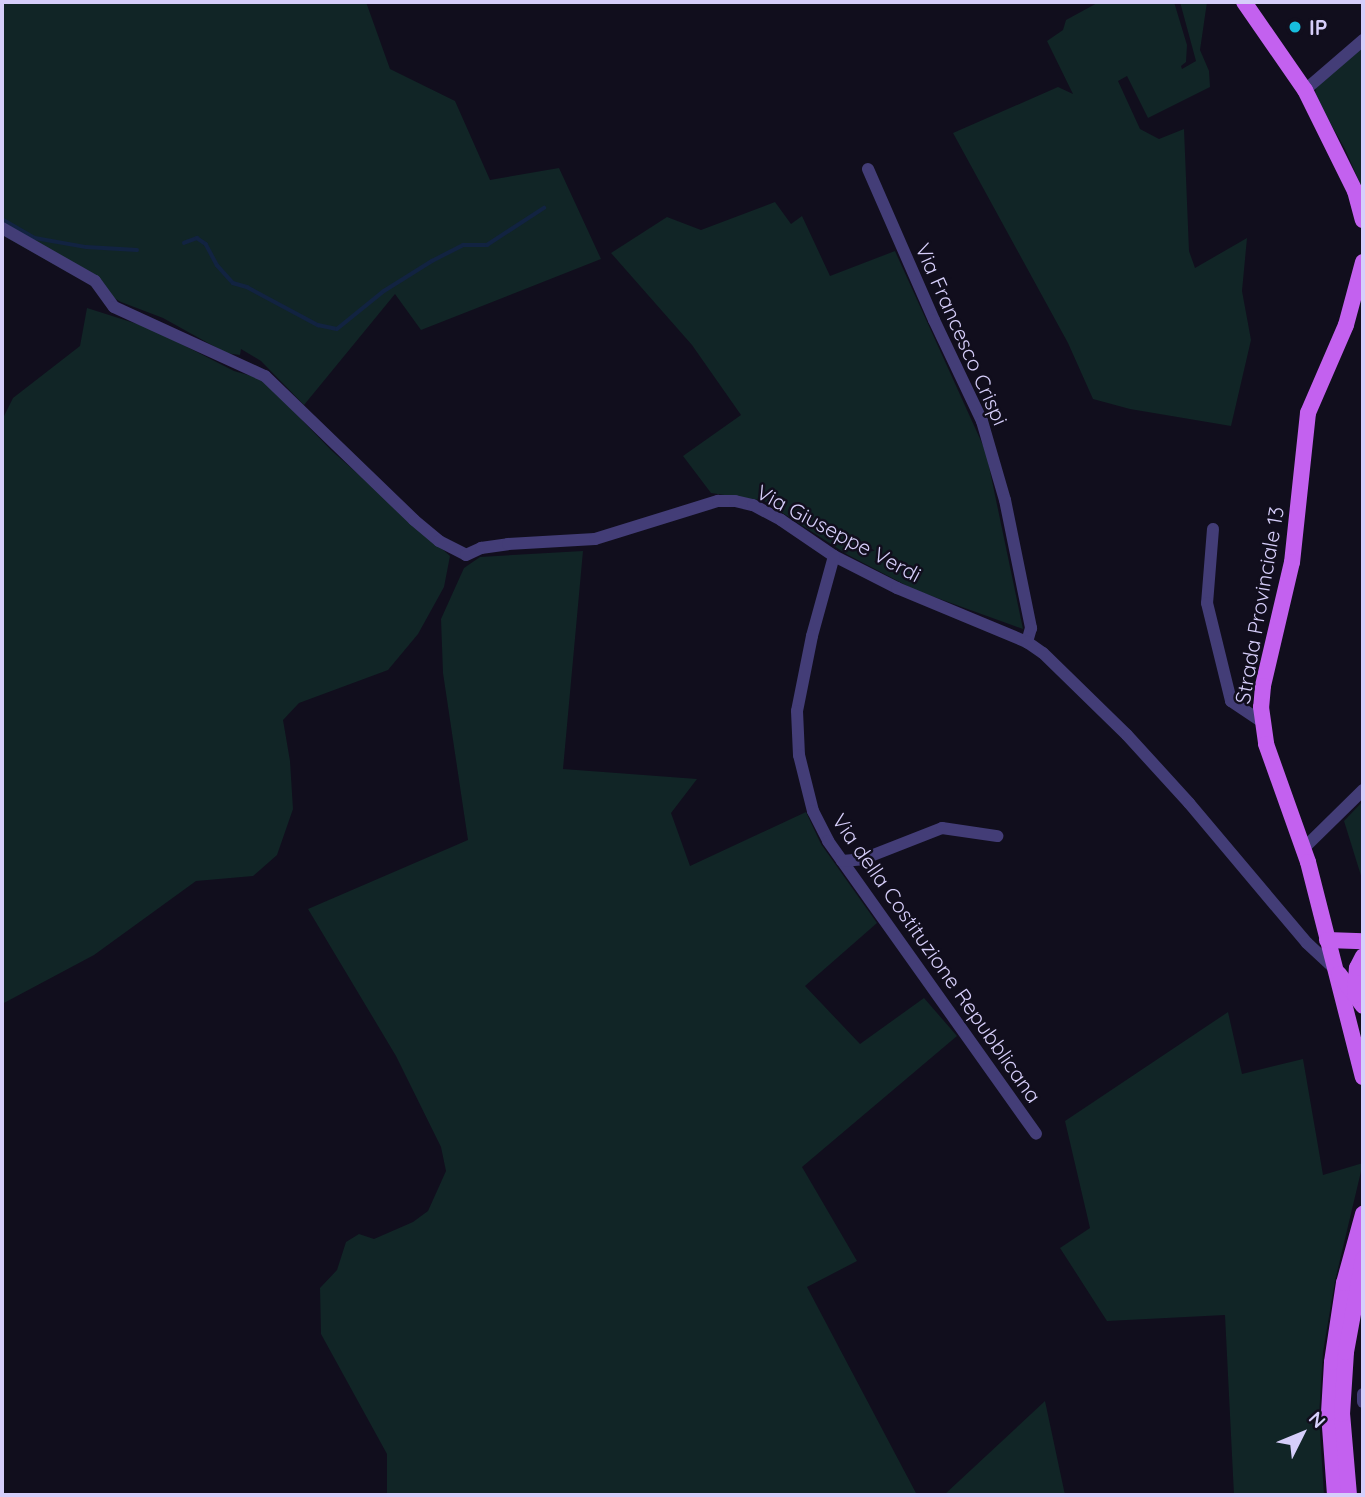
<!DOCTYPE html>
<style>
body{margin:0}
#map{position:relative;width:1365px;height:1497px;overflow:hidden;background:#110e1d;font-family:Quicksand,sans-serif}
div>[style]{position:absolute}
.green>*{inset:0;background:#112526}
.stream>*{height:3.5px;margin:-1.75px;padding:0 1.75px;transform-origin:1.75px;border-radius:1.75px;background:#122341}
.minor>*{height:12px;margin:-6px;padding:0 6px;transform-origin:6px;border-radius:6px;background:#433d77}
.major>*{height:16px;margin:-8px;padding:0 8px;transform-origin:8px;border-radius:8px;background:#c361ef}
.dots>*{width:19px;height:19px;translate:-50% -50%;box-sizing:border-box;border:4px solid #110e1d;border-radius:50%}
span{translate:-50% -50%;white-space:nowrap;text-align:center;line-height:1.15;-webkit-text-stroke:5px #110e1d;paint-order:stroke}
.poi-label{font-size:21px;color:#d6cefa;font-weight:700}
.left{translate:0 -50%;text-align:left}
.street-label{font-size:21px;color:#d6cefa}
.frame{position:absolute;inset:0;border:4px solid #d6cefa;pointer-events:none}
.north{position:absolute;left:1267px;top:1399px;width:70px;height:70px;-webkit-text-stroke:5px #110e1d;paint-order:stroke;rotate:47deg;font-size:19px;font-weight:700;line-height:28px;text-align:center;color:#d6cefa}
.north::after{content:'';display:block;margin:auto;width:24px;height:32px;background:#d6cefa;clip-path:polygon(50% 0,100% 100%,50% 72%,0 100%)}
</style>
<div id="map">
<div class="green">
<i style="clip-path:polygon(2px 2px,366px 2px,390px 69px,455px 101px,490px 180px,559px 168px,601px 259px,421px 330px,395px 294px,304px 405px,261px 361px,241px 349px,240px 355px,226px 353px,163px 318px,121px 302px,2px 235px)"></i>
<i style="clip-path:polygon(1099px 2px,1174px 2px,1187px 45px,1186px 62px,1181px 66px,1182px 69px,1196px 61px,1180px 2px,1207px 2px,1200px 50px,1209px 71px,1210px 87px,1148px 118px,1127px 76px,1118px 81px,1140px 129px,1159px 139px,1184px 129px,1189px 251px,1195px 268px,1247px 238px,1242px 291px,1251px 340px,1231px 426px,1130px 409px,1093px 399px,1068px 343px,953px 133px,1058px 87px,1073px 94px,1047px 41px,1063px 30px,1066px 20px)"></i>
<i style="clip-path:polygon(1363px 45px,1363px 190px,1345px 149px,1315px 96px,1316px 86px)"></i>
<i style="clip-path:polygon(775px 202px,791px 224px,802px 216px,830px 276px,895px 251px,986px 452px,1023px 629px,915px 590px,848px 555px,764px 501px,711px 493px,683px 456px,741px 415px,692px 345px,611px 253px,667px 217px,701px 230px)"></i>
<i style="clip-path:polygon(87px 308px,150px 328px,234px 371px,262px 379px,331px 450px,450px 556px,444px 587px,418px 634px,388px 670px,299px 703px,283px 720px,290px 761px,293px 809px,277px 855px,253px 876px,196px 881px,94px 955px,2px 1004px,2px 420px,13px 398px,80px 346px)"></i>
<i style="clip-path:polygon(583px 551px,563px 769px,697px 779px,671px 813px,690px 866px,806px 812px,821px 844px,877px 923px,805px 986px,860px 1044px,924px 998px,957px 1036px,802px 1167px,857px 1261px,807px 1287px,917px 1495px,387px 1495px,387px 1454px,321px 1334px,320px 1288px,337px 1270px,346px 1242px,359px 1234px,374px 1239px,413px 1222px,428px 1211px,446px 1171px,441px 1147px,396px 1056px,308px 909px,468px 840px,443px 673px,441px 619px,464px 568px,480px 557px)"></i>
<i style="clip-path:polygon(1363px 801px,1363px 882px,1344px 821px)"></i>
<i style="clip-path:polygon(1228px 1012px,1242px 1074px,1303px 1059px,1323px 1175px,1363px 1163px,1335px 1281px,1323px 1352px,1319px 1416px,1324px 1495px,1234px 1495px,1225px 1315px,1107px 1321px,1060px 1248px,1090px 1228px,1065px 1121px)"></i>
<i style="clip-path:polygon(1045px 1401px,1065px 1495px,944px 1495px)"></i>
</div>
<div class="stream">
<i style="left:2px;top:219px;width:38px;rotate:30deg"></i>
<i style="left:35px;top:238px;width:52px;rotate:10deg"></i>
<i style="left:86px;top:247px;width:51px;rotate:3.4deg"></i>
<i style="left:184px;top:243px;width:14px;rotate:-21deg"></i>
<i style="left:197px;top:238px;width:11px;rotate:34deg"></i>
<i style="left:206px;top:244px;width:24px;rotate:62deg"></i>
<i style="left:217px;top:265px;width:24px;rotate:48deg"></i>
<i style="left:233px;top:283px;width:15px;rotate:16deg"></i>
<i style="left:247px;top:287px;width:81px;rotate:28.2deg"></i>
<i style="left:318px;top:325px;width:19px;rotate:12deg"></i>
<i style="left:337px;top:329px;width:60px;rotate:-39deg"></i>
<i style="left:384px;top:291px;width:57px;rotate:-32deg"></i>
<i style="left:432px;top:261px;width:35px;rotate:-27deg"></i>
<i style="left:463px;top:245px;width:24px"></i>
<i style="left:487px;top:245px;width:68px;rotate:-33deg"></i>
</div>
<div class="minor">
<i style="left:1305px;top:90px;width:77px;rotate:-40.8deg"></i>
<i style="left:868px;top:169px;width:165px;rotate:66.4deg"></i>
<i style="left:934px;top:320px;width:112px;rotate:64.6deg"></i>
<i style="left:982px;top:421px;width:82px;rotate:73.8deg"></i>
<i style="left:1005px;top:500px;width:131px;rotate:78.5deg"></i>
<i style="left:1031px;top:628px;width:15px;rotate:106deg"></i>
<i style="left:2px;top:228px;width:107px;rotate:29.7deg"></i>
<i style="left:95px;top:281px;width:32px;rotate:54deg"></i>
<i style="left:114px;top:307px;width:166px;rotate:24.6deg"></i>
<i style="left:265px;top:376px;width:207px;rotate:44deg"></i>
<i style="left:414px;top:520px;width:33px;rotate:40deg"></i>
<i style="left:439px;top:541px;width:30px;rotate:27deg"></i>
<i style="left:466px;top:555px;width:17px;rotate:-25deg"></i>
<i style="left:481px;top:548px;width:27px;rotate:-8deg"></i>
<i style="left:508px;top:544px;width:87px;rotate:-3.3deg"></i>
<i style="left:595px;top:539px;width:129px;rotate:-17.2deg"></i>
<i style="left:718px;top:501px;width:17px"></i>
<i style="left:735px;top:501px;width:18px;rotate:13deg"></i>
<i style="left:753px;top:505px;width:32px;rotate:28deg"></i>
<i style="left:781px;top:520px;width:64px;rotate:34.2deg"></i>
<i style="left:834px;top:556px;width:71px;rotate:26.9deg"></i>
<i style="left:897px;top:588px;width:141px;rotate:22.6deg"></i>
<i style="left:1027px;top:642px;width:19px;rotate:35deg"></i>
<i style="left:1043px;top:653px;width:117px;rotate:44.3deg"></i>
<i style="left:1127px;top:735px;width:92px;rotate:47.6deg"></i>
<i style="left:1189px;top:803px;width:183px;rotate:49.9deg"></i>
<i style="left:1307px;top:943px;width:35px;rotate:43deg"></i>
<i style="left:1213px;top:529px;width:74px;rotate:94.6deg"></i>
<i style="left:1207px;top:603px;width:101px;rotate:76.2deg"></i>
<i style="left:1231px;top:701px;width:36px;rotate:34deg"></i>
<i style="left:834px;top:556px;width:83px;rotate:105.4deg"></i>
<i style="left:812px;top:636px;width:76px;rotate:101.3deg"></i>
<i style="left:797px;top:711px;width:44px;rotate:87.4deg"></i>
<i style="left:799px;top:755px;width:58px;rotate:76deg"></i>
<i style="left:813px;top:811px;width:34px;rotate:63deg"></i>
<i style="left:828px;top:841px;width:359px;rotate:54.6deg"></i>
<i style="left:1304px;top:848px;width:83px;rotate:-44.5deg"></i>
<i style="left:842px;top:861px;width:21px;rotate:-5deg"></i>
<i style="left:863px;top:859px;width:85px;rotate:-21.4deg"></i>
<i style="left:942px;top:828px;width:56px;rotate:8.3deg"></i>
<i style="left:1363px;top:1394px;width:8px;rotate:90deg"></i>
</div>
<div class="major">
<i style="left:1244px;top:2px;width:107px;rotate:55.3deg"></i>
<i style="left:1305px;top:90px;width:113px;rotate:63.7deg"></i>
<i style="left:1355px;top:191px;width:30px;rotate:75deg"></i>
<i style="left:1363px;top:262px;width:65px;rotate:105.1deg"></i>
<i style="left:1346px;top:325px;width:96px;rotate:113.4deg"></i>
<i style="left:1308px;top:413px;width:150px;rotate:96.1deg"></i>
<i style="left:1292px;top:562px;width:127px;rotate:103.2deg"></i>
<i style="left:1263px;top:686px;width:21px;rotate:95deg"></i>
<i style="left:1261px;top:707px;width:37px;rotate:82deg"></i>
<i style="left:1266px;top:744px;width:125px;rotate:70.4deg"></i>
<i style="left:1308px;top:862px;width:222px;rotate:75.7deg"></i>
<i style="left:1327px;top:940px;width:36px;rotate:2deg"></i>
<i style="left:1339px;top:974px;width:40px;rotate:53deg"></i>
<i style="left:1355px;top:995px;width:27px;rotate:-86deg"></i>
<i style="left:1357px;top:968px;width:13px;rotate:-63deg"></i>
<i style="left:1335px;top:1495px;width:82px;rotate:-94.2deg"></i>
<i style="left:1329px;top:1413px;width:51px;rotate:-86.6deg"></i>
<i style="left:1332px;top:1362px;width:80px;rotate:-81.4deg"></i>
<i style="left:1344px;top:1283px;width:72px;rotate:-74.6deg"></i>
<i style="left:1349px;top:1495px;width:81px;rotate:-94.9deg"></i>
<i style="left:1342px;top:1414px;width:62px;rotate:-86.3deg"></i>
<i style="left:1346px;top:1352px;width:95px;rotate:-79.6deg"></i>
</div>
<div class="dots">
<i style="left:1295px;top:27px;background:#17bdde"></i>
</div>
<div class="poi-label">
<span class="left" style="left:1309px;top:27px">IP</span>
</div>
<div class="street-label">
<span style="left:962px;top:334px;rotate:66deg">Via Francesco Crispi</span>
<span style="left:839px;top:533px;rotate:28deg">Via Giuseppe Verdi</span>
<span style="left:1259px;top:605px;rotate:-80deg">Strada Provinciale 13</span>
<span style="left:937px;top:958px;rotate:55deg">Via della Costituzione Repubblicana</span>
</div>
<div class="frame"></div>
<div class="north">N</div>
</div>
